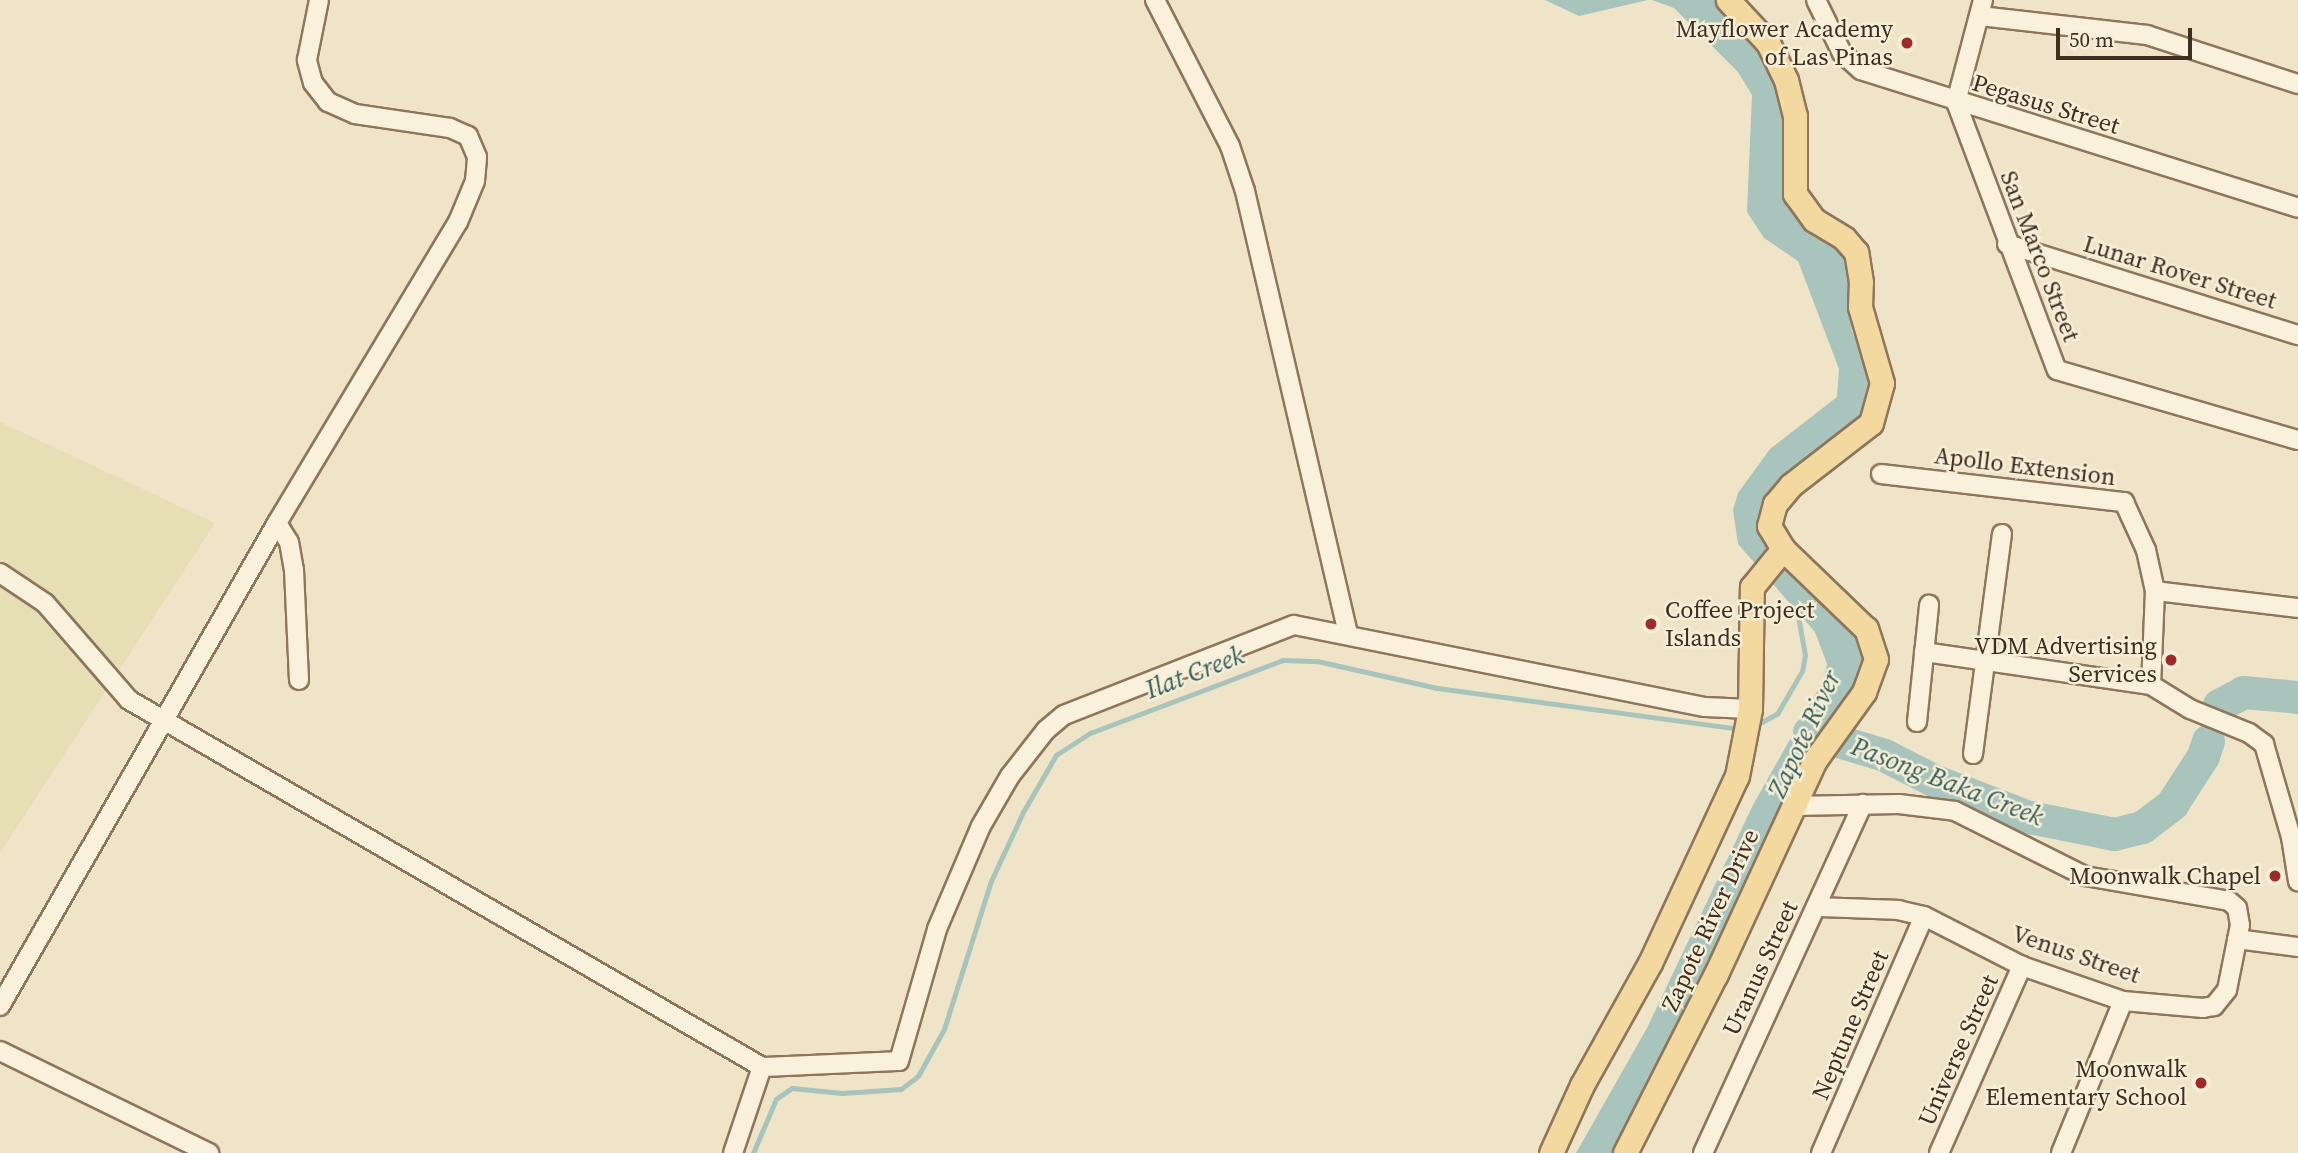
<!DOCTYPE html>
<style>
body{margin:0}
#map{position:relative;width:2298px;height:1153px;overflow:hidden;background:#f0e4c8;font-family:"Source Serif 4",serif}
div>[style]{position:absolute}
.farmland>*{inset:0;background:#e6deb5}
.water>*{inset:0;background:#a9c4bc}
.stream>*{height:5px;margin:-2.5px;padding:0 2.5px;transform-origin:2.5px;border-radius:2.5px;background:#a9c4bc}
.river>*{height:33px;margin:-16.5px;padding:0 16.5px;transform-origin:16.5px;border-radius:16.5px;background:#a9c4bc}
.roads{filter:drop-shadow(2px 0 #8d765c) drop-shadow(-2px 0 #8d765c) drop-shadow(0 2px #8d765c) drop-shadow(0 -2px #8d765c)}
.minor>*{height:18px;margin:-9px;padding:0 9px;transform-origin:9px;border-radius:9px;background:#faf1dc}
.major>*{height:23px;margin:-11.5px;padding:0 11.5px;transform-origin:11.5px;border-radius:11.5px;background:#f3d9a0}
.dots>*{width:19px;height:19px;translate:-50% -50%;box-sizing:border-box;border:4px solid #f7eed8;border-radius:50%}
span{translate:-50% -50%;white-space:nowrap;text-align:center;line-height:1.15;-webkit-text-stroke:5px #f7eed8;paint-order:stroke}
.poi-label{font-size:24px;color:#3d2e20}
.right{translate:-100% -50%;text-align:right}
.left{translate:0 -50%;text-align:left}
.street-label{font-size:24px;color:#3d2e20}
.water-label{font-size:26px;color:#2f5d5a;font-style:italic}
.scale{position:absolute;left:2056px;top:28px;width:136px;height:32px;box-sizing:border-box;border:4px solid #3d2e20;border-top:0;padding-left:9px;font-size:21px;line-height:24px;white-space:nowrap;color:#3d2e20;-webkit-text-stroke:5px #f7eed8;paint-order:stroke}
</style>
<div id="map">
<div class="farmland">
<i style="clip-path:polygon(0 422px,215px 523px,0 853px)"></i>
</div>
<div class="water">
<i style="clip-path:polygon(1545px 0,1648px 0,1579px 16px)"></i>
<i style="clip-path:polygon(1652px 0,1720px 0,1782px 83px,1790px 136px,1789px 207px,1851px 261px,1847px 289px,1852px 331px,1869px 373px,1868px 400px,1856px 422px,1838px 441px,1802px 461px,1782px 483px,1767px 519px,1852px 622px,1871px 662px,1615px 1153px,1576px 1153px,1647px 1028px,1753px 805px,1824px 679px,1827px 664px,1815px 632px,1738px 544px,1733px 510px,1738px 493px,1770px 449px,1837px 397px,1839px 369px,1798px 261px,1764px 238px,1747px 212px,1752px 95px,1738px 72px,1674px 8px)"></i>
</div>
<div class="stream">
<i style="left:1754px;top:726px;width:26px;rotate:-28deg"></i>
<i style="left:1777px;top:714px;width:50px;rotate:-59.8deg"></i>
<i style="left:1802px;top:671px;width:16px;rotate:-79deg"></i>
<i style="left:1805px;top:655px;width:51px;rotate:-100.2deg"></i>
<i style="left:753px;top:1153px;width:59px;rotate:-66.9deg"></i>
<i style="left:776px;top:1099px;width:19px;rotate:-35deg"></i>
<i style="left:792px;top:1088px;width:50px;rotate:5.7deg"></i>
<i style="left:842px;top:1093px;width:59px;rotate:-3.9deg"></i>
<i style="left:901px;top:1089px;width:21px;rotate:-37deg"></i>
<i style="left:918px;top:1076px;width:54px;rotate:-61deg"></i>
<i style="left:944px;top:1029px;width:155px;rotate:-72.4deg"></i>
<i style="left:991px;top:881px;width:76px;rotate:-65.1deg"></i>
<i style="left:1023px;top:812px;width:66px;rotate:-59.9deg"></i>
<i style="left:1056px;top:755px;width:40px;rotate:-32.9deg"></i>
<i style="left:1090px;top:733px;width:206px;rotate:-20.7deg"></i>
<i style="left:1283px;top:660px;width:34px;rotate:2deg"></i>
<i style="left:1317px;top:661px;width:123px;rotate:12.7deg"></i>
<i style="left:1437px;top:688px;width:307px;rotate:7.7deg"></i>
</div>
<div class="river">
<i style="left:2217px;top:712px;width:7px;rotate:-74deg"></i>
<i style="left:2219px;top:705px;width:27px;rotate:-28deg"></i>
<i style="left:2243px;top:692px;width:55px;rotate:5.2deg"></i>
<i style="left:1809px;top:732px;width:78px;rotate:17deg"></i>
<i style="left:1884px;top:755px;width:57px;rotate:27deg"></i>
<i style="left:1935px;top:781px;width:101px;rotate:21deg"></i>
<i style="left:2029px;top:817px;width:87px;rotate:11.3deg"></i>
<i style="left:2114px;top:834px;width:29px;rotate:-14deg"></i>
<i style="left:2142px;top:827px;width:38px;rotate:-37deg"></i>
<i style="left:2172px;top:804px;width:57px;rotate:-57.1deg"></i>
<i style="left:2203px;top:756px;width:16px;rotate:-72deg"></i>
</div>
<div class="roads">
<div class="minor">
<i style="left:1155px;top:0;width:164px;rotate:62.8deg"></i>
<i style="left:1230px;top:146px;width:47px;rotate:71.6deg"></i>
<i style="left:1245px;top:191px;width:455px;rotate:76.9deg"></i>
<i style="left:1816px;top:0;width:59px;rotate:63.9deg"></i>
<i style="left:1842px;top:53px;width:25px;rotate:42deg"></i>
<i style="left:1861px;top:70px;width:458px;rotate:17.5deg"></i>
<i style="left:1983px;top:0;width:106px;rotate:104.8deg"></i>
<i style="left:1956px;top:102px;width:286px;rotate:69.4deg"></i>
<i style="left:2057px;top:370px;width:251px;rotate:16.2deg"></i>
<i style="left:1980px;top:16px;width:168px;rotate:6.5deg"></i>
<i style="left:2147px;top:35px;width:159px;rotate:18deg"></i>
<i style="left:2007px;top:244px;width:305px;rotate:17.4deg"></i>
<i style="left:1881px;top:474px;width:245px;rotate:6.6deg"></i>
<i style="left:2124px;top:502px;width:53px;rotate:65.4deg"></i>
<i style="left:2146px;top:550px;width:42px;rotate:77.6deg"></i>
<i style="left:2155px;top:591px;width:94px;rotate:92.4deg"></i>
<i style="left:2151px;top:685px;width:46px;rotate:31.6deg"></i>
<i style="left:2190px;top:709px;width:64px;rotate:22.1deg"></i>
<i style="left:2249px;top:733px;width:19px;rotate:36deg"></i>
<i style="left:2264px;top:744px;width:97px;rotate:73.8deg"></i>
<i style="left:2291px;top:837px;width:45px;rotate:81deg"></i>
<i style="left:277px;top:523px;width:22px;rotate:58deg"></i>
<i style="left:289px;top:542px;width:28px;rotate:80deg"></i>
<i style="left:294px;top:570px;width:110px;rotate:87.4deg"></i>
<i style="left:0;top:573px;width:54px;rotate:33.7deg"></i>
<i style="left:45px;top:603px;width:128px;rotate:49.1deg"></i>
<i style="left:129px;top:700px;width:732px;rotate:30.1deg"></i>
<i style="left:2155px;top:591px;width:144px;rotate:6.8deg"></i>
<i style="left:1924px;top:652px;width:229px;rotate:8.3deg"></i>
<i style="left:1917px;top:722px;width:118px;rotate:-84.1deg"></i>
<i style="left:1973px;top:754px;width:222px;rotate:-82.5deg"></i>
<i style="left:1792px;top:806px;width:107px;rotate:-1.1deg"></i>
<i style="left:1899px;top:804px;width:56px;rotate:7.1deg"></i>
<i style="left:1955px;top:811px;width:145px;rotate:26.6deg"></i>
<i style="left:2085px;top:876px;width:146px;rotate:9.8deg"></i>
<i style="left:2229px;top:901px;width:11px;rotate:41deg"></i>
<i style="left:2237px;top:908px;width:17px;rotate:80deg"></i>
<i style="left:2240px;top:925px;width:66px;rotate:101.3deg"></i>
<i style="left:2227px;top:990px;width:21px;rotate:129deg"></i>
<i style="left:2214px;top:1006px;width:11px;rotate:170deg"></i>
<i style="left:2203px;top:1008px;width:80px;rotate:-175deg"></i>
<i style="left:2123px;top:1001px;width:107px;rotate:-160.9deg"></i>
<i style="left:2022px;top:966px;width:110px;rotate:-153deg"></i>
<i style="left:1924px;top:916px;width:26px;rotate:-167deg"></i>
<i style="left:1899px;top:910px;width:83px;rotate:-177.9deg"></i>
<i style="left:2237px;top:939px;width:62px;rotate:7.5deg"></i>
<i style="left:0;top:1006px;width:557px;rotate:-60.17deg"></i>
<i style="left:277px;top:523px;width:351px;rotate:-59deg"></i>
<i style="left:458px;top:222px;width:44px;rotate:-67.5deg"></i>
<i style="left:475px;top:181px;width:24px;rotate:-85deg"></i>
<i style="left:477px;top:157px;width:23px;rotate:-113deg"></i>
<i style="left:468px;top:136px;width:20px;rotate:-156deg"></i>
<i style="left:450px;top:128px;width:96px;rotate:-171.6deg"></i>
<i style="left:355px;top:114px;width:30px;rotate:-156deg"></i>
<i style="left:328px;top:102px;width:24px;rotate:-128deg"></i>
<i style="left:313px;top:83px;width:24px;rotate:-105deg"></i>
<i style="left:307px;top:60px;width:61px;rotate:-78.7deg"></i>
<i style="left:0;top:1051px;width:233px;rotate:26deg"></i>
<i style="left:733px;top:1153px;width:91px;rotate:-71.4deg"></i>
<i style="left:762px;top:1067px;width:137px;rotate:-2.5deg"></i>
<i style="left:899px;top:1061px;width:137px;rotate:-73.9deg"></i>
<i style="left:937px;top:929px;width:112px;rotate:-66.9deg"></i>
<i style="left:981px;top:826px;width:58px;rotate:-59.9deg"></i>
<i style="left:1010px;top:776px;width:58px;rotate:-52deg"></i>
<i style="left:1046px;top:730px;width:23px;rotate:-40deg"></i>
<i style="left:1064px;top:715px;width:247px;rotate:-21.4deg"></i>
<i style="left:1294px;top:625px;width:419px;rotate:11.3deg"></i>
<i style="left:1705px;top:707px;width:45px;rotate:2.5deg"></i>
<i style="left:1703px;top:1153px;width:384px;rotate:-65.4deg"></i>
<i style="left:1821px;top:1153px;width:258px;rotate:-66.5deg"></i>
<i style="left:1939px;top:1153px;width:205px;rotate:-66.1deg"></i>
<i style="left:2061px;top:1153px;width:164px;rotate:-67.8deg"></i>
</div>
<div class="major">
<i style="left:1551px;top:1153px;width:75px;rotate:-65.5deg"></i>
<i style="left:1582px;top:1085px;width:140px;rotate:-60.9deg"></i>
<i style="left:1650px;top:963px;width:206px;rotate:-65.1deg"></i>
<i style="left:1737px;top:776px;width:68px;rotate:-79deg"></i>
<i style="left:1750px;top:709px;width:122px;rotate:-89.1deg"></i>
<i style="left:1752px;top:587px;width:49px;rotate:-50.8deg"></i>
<i style="left:1625px;top:1153px;width:201px;rotate:-63.1deg"></i>
<i style="left:1716px;top:974px;width:236px;rotate:-65.2deg"></i>
<i style="left:1815px;top:760px;width:84px;rotate:-54.2deg"></i>
<i style="left:1864px;top:692px;width:35px;rotate:-70deg"></i>
<i style="left:1876px;top:659px;width:32px;rotate:-108deg"></i>
<i style="left:1866px;top:629px;width:115px;rotate:-136.1deg"></i>
<i style="left:1783px;top:549px;width:27px;rotate:-121deg"></i>
<i style="left:1769px;top:526px;width:23px;rotate:-75deg"></i>
<i style="left:1775px;top:504px;width:25px;rotate:-50deg"></i>
<i style="left:1791px;top:485px;width:101px;rotate:-37.8deg"></i>
<i style="left:1871px;top:423px;width:41px;rotate:-74.6deg"></i>
<i style="left:1882px;top:383px;width:79px;rotate:-106.1deg"></i>
<i style="left:1860px;top:307px;width:25px;rotate:-88deg"></i>
<i style="left:1861px;top:282px;width:30px;rotate:-99deg"></i>
<i style="left:1856px;top:252px;width:18px;rotate:-131deg"></i>
<i style="left:1844px;top:238px;width:35px;rotate:-149deg"></i>
<i style="left:1814px;top:220px;width:32px;rotate:-126deg"></i>
<i style="left:1795px;top:194px;width:78px;rotate:-90deg"></i>
<i style="left:1795px;top:116px;width:37px;rotate:-104deg"></i>
<i style="left:1786px;top:80px;width:41px;rotate:-115.9deg"></i>
<i style="left:1768px;top:43px;width:59px;rotate:-132.9deg"></i>
</div>
</div>
<div class="dots">
<i style="left:1907px;top:43px;background:#9e2a2b"></i>
<i style="left:1651px;top:624px;background:#9e2a2b"></i>
<i style="left:2171px;top:660px;background:#9e2a2b"></i>
<i style="left:2275px;top:876px;background:#9e2a2b"></i>
<i style="left:2201px;top:1083px;background:#9e2a2b"></i>
</div>
<div class="poi-label">
<span class="right" style="left:1893px;top:43px">Mayflower Academy<br>of Las Pinas</span>
<span class="left" style="left:1665px;top:624px">Coffee Project<br>Islands</span>
<span class="right" style="left:2157px;top:660px">VDM Advertising<br>Services</span>
<span class="right" style="left:2261px;top:876px">Moonwalk Chapel</span>
<span class="right" style="left:2187px;top:1083px">Moonwalk<br>Elementary School</span>
</div>
<div class="street-label">
<span style="left:2046px;top:104px;rotate:17deg">Pegasus Street</span>
<span style="left:2040px;top:256px;rotate:69deg">San Marco Street</span>
<span style="left:2180px;top:272px;rotate:17deg">Lunar Rover Street</span>
<span style="left:2025px;top:466px;rotate:7deg">Apollo Extension</span>
<span style="left:1710px;top:920px;rotate:-65deg">Zapote River Drive</span>
<span style="left:2076px;top:954px;rotate:19deg">Venus Street</span>
<span style="left:1760px;top:968px;rotate:-65deg">Uranus Street</span>
<span style="left:1850px;top:1025px;rotate:-67deg">Neptune Street</span>
<span style="left:1958px;top:1050px;rotate:-66deg">Universe Street</span>
</div>
<div class="water-label">
<span style="left:1195px;top:673px;rotate:-21deg">Ilat Creek</span>
<span style="left:1805px;top:734px;rotate:-65deg">Zapote River</span>
<span style="left:1947px;top:782px;rotate:21deg">Pasong Baka Creek</span>
</div>
<div class="scale">50 m</div>
</div>
